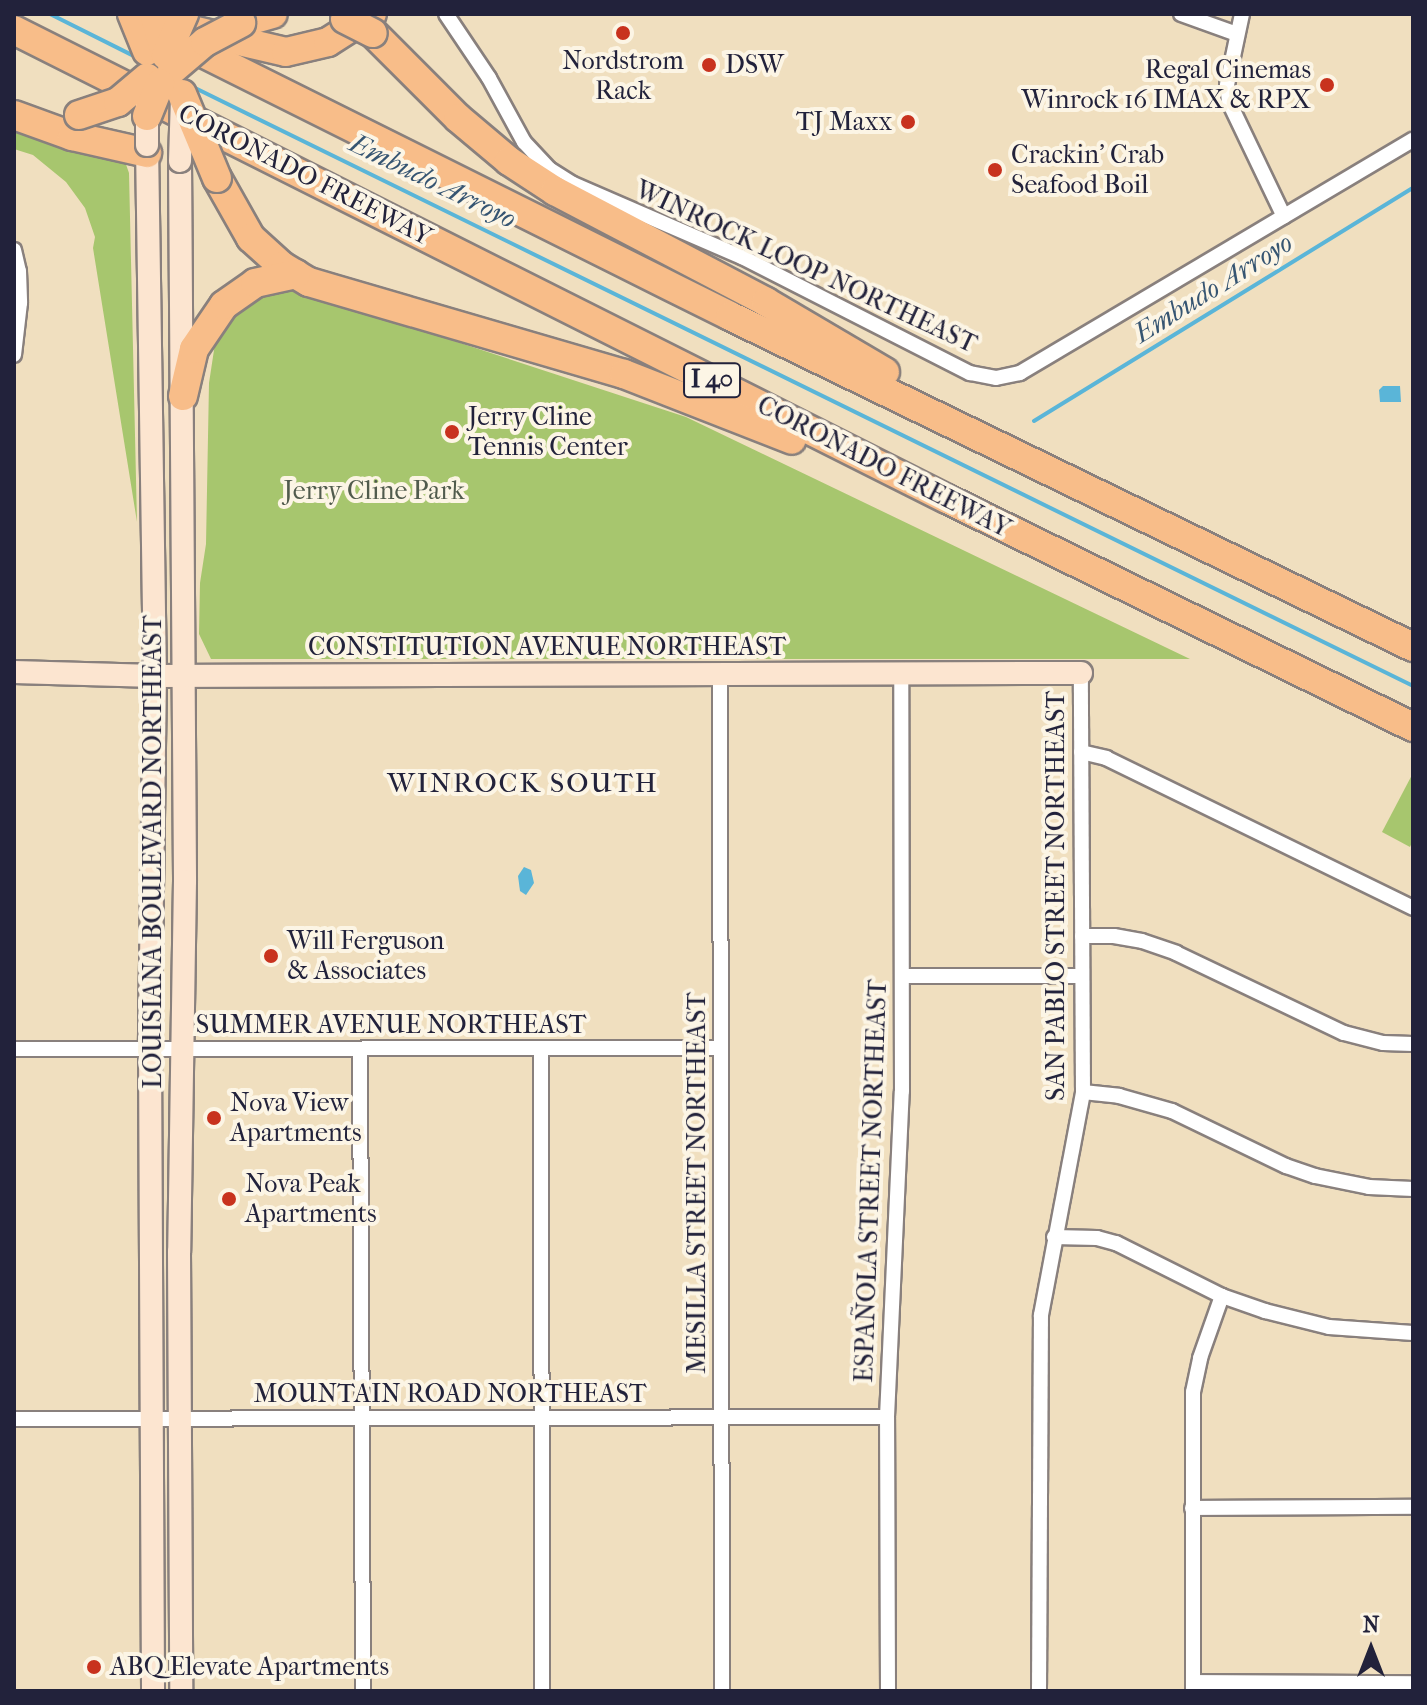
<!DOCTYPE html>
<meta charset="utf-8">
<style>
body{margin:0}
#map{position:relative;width:1427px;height:1705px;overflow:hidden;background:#f0dfbf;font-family:"IM FELL French Canon",serif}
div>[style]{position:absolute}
.green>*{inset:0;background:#a7c66e}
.water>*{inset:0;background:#5ab5d8}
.round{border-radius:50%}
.stream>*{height:4px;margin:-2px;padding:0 2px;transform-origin:2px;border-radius:2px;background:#5ab5d8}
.roads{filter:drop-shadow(2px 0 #89807d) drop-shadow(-2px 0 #89807d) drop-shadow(0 2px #89807d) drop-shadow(0 -2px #89807d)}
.street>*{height:14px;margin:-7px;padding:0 7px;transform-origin:7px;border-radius:7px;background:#fff}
.secondary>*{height:22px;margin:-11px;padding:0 11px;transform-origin:11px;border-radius:11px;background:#fce5d0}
.highway>*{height:28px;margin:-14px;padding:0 14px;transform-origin:14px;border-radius:14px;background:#f8bd89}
.bridges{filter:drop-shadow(2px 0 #89807d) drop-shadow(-2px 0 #89807d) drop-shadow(0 2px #89807d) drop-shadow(0 -2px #89807d)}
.secondary-bridge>*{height:22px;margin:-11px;padding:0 11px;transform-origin:11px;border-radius:11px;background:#fce5d0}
.highway-bridge>*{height:28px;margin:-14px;padding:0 14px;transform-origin:14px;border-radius:14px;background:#f8bd89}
.dots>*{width:22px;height:22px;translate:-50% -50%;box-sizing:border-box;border:4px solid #fcf5e5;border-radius:50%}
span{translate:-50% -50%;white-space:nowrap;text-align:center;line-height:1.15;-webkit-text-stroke:8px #fcf5e5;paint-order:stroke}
.shield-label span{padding:2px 6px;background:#fcf5e5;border:2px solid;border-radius:6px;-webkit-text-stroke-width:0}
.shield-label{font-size:24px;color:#22223b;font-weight:700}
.poi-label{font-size:26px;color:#22223b}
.left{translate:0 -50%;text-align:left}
.right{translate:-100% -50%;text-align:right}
.street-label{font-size:26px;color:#22223b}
.park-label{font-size:26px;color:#515b4d}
.water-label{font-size:28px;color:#365572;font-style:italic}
.neighbourhood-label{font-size:28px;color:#22223b;letter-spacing:2px}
.frame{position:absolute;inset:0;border:16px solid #22223b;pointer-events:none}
.north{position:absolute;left:1331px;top:1609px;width:80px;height:80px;-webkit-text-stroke:6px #fcf5e5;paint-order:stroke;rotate:0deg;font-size:22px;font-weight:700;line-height:32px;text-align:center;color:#22223b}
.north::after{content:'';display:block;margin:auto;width:28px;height:36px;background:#22223b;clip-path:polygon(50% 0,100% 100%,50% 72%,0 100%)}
</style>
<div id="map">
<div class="green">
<i style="clip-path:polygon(14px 132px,122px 153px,129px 173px,137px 522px,93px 248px,95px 237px,85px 208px,66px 182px,33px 155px,14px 149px)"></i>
<i style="clip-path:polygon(289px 287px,686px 417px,1190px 659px,211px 659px,199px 634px,200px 583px,206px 544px,209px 383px,216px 337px,247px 299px)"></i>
<i style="clip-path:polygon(1413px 773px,1413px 840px,1410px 847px,1382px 832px)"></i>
</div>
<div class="water">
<i style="clip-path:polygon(1383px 386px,1400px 386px,1401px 402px,1380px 402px,1379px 390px)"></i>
<i style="clip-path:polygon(524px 867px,531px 870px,534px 883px,526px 895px,520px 891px,518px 876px)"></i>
<i class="round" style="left:205px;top:1110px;width:18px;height:18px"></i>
</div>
<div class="stream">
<i style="left:50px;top:14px;width:98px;rotate:26.6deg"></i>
<i style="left:191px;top:86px;width:1361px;rotate:26.15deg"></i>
<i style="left:1034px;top:421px;width:445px;rotate:-31.6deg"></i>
</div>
<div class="roads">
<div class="street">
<i style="left:446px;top:14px;width:77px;rotate:56.1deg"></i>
<i style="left:489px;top:78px;width:73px;rotate:61.3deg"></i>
<i style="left:524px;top:142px;width:37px;rotate:47deg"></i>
<i style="left:549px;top:169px;width:28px;rotate:32deg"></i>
<i style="left:573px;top:184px;width:184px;rotate:23.4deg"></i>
<i style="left:742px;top:257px;width:256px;rotate:27deg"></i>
<i style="left:970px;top:373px;width:26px;rotate:11deg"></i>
<i style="left:996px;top:378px;width:25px;rotate:-12deg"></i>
<i style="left:1020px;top:373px;width:457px;rotate:-30.7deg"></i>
<i style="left:1181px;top:14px;width:59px;rotate:19.7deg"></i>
<i style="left:1242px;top:14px;width:73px;rotate:101.9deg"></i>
<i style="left:1227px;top:85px;width:17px;rotate:83deg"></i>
<i style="left:1229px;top:102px;width:127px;rotate:64.4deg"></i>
<i style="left:14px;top:250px;width:22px;rotate:77deg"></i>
<i style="left:19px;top:271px;width:32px;rotate:88deg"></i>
<i style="left:20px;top:303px;width:52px;rotate:96.6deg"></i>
<i style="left:720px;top:675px;width:1016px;rotate:89.89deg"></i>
<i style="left:1081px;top:752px;width:26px;rotate:13deg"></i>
<i style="left:1106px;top:758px;width:342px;rotate:26deg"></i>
<i style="left:1082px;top:936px;width:32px"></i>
<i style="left:1114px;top:936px;width:28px;rotate:10deg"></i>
<i style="left:1142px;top:941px;width:36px;rotate:19deg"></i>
<i style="left:1176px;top:953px;width:186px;rotate:25.5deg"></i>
<i style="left:1344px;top:1033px;width:40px;rotate:14.4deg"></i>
<i style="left:1383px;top:1043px;width:30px;rotate:2deg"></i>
<i style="left:903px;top:976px;width:179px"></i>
<i style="left:14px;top:1049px;width:706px;rotate:-0.08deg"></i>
<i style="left:360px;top:1049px;width:642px;rotate:89.73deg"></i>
<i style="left:541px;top:1049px;width:642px;rotate:89.91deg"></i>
<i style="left:1083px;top:1092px;width:36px;rotate:6deg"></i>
<i style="left:1119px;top:1096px;width:55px;rotate:15.8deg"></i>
<i style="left:1172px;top:1111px;width:127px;rotate:25.8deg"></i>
<i style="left:1286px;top:1166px;width:31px;rotate:19deg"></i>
<i style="left:1315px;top:1176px;width:55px;rotate:11.5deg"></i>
<i style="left:1369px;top:1187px;width:44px;rotate:2.6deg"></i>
<i style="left:1054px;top:1237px;width:43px;rotate:1.3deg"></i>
<i style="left:1097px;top:1238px;width:20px;rotate:15deg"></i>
<i style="left:1116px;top:1243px;width:119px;rotate:26.6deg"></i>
<i style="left:1222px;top:1296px;width:46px;rotate:19.2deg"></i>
<i style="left:1265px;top:1311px;width:66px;rotate:14deg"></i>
<i style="left:1329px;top:1327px;width:84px;rotate:4.1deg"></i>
<i style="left:14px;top:1419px;width:873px;rotate:-0.13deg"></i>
<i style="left:1192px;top:1508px;width:221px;rotate:-0.3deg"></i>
<i style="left:1193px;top:1682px;width:220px;rotate:0.3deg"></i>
<i style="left:888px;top:1691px;width:274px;rotate:-90.2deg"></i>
<i style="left:887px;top:1417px;width:326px;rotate:-87.4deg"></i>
<i style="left:902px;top:1091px;width:419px;rotate:-90.1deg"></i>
<i style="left:1039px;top:1691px;width:376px;rotate:-89.7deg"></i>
<i style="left:1041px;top:1315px;width:227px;rotate:-79.3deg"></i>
<i style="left:1083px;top:1092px;width:419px;rotate:-90.3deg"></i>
<i style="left:1193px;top:1691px;width:299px;rotate:-90deg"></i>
<i style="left:1193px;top:1392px;width:35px;rotate:-78deg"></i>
<i style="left:1200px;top:1358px;width:66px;rotate:-70.5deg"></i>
</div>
<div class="secondary">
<i style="left:147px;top:145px;width:531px;rotate:89.14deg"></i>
<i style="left:155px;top:676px;width:374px;rotate:90.8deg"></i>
<i style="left:150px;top:1050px;width:641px;rotate:89.73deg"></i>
<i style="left:180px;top:161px;width:720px;rotate:89.6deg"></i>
<i style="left:185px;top:881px;width:371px;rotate:90.9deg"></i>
<i style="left:179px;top:1252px;width:439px;rotate:89.7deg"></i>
<i style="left:14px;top:672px;width:141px;rotate:1.6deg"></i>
<i style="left:155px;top:676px;width:926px;rotate:-0.19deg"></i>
</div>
<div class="highway">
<i style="left:241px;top:23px;width:33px;rotate:-16deg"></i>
<i style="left:14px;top:30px;width:1044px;rotate:26.69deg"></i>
<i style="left:947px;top:499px;width:519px;rotate:26.07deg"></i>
<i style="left:197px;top:31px;width:91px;rotate:13.3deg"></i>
<i style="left:286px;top:52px;width:43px;rotate:-13.4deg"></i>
<i style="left:328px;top:42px;width:52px;rotate:-32.5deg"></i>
<i style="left:373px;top:33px;width:120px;rotate:45deg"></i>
<i style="left:458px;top:118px;width:67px;rotate:40.1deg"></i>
<i style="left:509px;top:161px;width:55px;rotate:33.1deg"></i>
<i style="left:555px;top:191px;width:238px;rotate:27.7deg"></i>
<i style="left:766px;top:302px;width:138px;rotate:30.5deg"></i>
<i style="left:175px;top:39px;width:620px;rotate:26.52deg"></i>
<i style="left:730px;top:316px;width:759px;rotate:25.86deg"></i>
<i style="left:14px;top:115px;width:62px;rotate:19.9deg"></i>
<i style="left:72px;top:136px;width:77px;rotate:12.8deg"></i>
<i style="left:217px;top:178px;width:69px;rotate:60.5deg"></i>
<i style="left:251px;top:238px;width:42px;rotate:42.1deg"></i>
<i style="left:282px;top:266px;width:31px;rotate:31deg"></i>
<i style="left:309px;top:282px;width:328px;rotate:16.3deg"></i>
<i style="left:624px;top:374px;width:180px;rotate:21.4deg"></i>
<i style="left:183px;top:396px;width:48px;rotate:-76.8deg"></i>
<i style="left:194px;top:349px;width:53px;rotate:-55.7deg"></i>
<i style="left:224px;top:305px;width:38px;rotate:-35deg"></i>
<i style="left:255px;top:283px;width:42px;rotate:-12.4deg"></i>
</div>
</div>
<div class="bridges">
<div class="secondary-bridge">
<i style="left:147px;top:99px;width:46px;rotate:90deg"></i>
<i style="left:180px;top:161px;width:62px;rotate:-88.2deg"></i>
</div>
<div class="highway-bridge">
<i style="left:132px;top:14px;width:40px;rotate:68deg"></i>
<i style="left:154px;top:14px;width:43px;rotate:73.7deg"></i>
<i style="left:345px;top:19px;width:31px;rotate:27deg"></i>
<i style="left:166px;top:55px;width:45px;rotate:-66.3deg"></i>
<i style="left:172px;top:70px;width:43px;rotate:-40.3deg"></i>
<i style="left:205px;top:42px;width:41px;rotate:-27.8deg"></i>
<i style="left:182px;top:94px;width:91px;rotate:67.4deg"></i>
<i style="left:79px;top:115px;width:41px;rotate:-18.4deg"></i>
<i style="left:118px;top:102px;width:38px;rotate:-40deg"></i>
<i style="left:147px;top:116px;width:35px;rotate:-68deg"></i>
</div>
</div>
<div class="dots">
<i style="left:623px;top:33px;background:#c8321e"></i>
<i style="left:709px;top:65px;background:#c8321e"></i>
<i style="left:1327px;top:85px;background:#c8321e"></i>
<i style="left:908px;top:122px;background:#c8321e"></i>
<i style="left:995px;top:170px;background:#c8321e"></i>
<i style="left:452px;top:432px;background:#c8321e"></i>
<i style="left:271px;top:956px;background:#c8321e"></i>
<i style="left:214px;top:1118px;background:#c8321e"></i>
<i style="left:229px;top:1199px;background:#c8321e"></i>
<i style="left:94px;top:1667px;background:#c8321e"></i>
</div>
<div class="shield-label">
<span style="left:712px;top:380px">I 40</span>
</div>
<div class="poi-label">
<span style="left:623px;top:76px">Nordstrom<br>Rack</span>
<span class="left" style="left:725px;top:65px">DSW</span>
<span class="right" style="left:1311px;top:85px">Regal Cinemas<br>Winrock 16 IMAX &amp; RPX</span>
<span class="right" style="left:892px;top:122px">TJ Maxx</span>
<span class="left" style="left:1011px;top:170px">Crackin' Crab<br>Seafood Boil</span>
<span class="left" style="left:468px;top:432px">Jerry Cline<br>Tennis Center</span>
<span class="left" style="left:287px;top:956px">Will Ferguson<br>&amp; Associates</span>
<span class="left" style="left:230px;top:1118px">Nova View<br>Apartments</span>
<span class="left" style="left:245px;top:1199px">Nova Peak<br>Apartments</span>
<span class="left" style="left:110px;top:1667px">ABQ Elevate Apartments</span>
</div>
<div class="street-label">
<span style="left:305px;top:175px;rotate:27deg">CORONADO FREEWAY</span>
<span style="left:806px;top:267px;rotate:25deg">WINROCK LOOP NORTHEAST</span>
<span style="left:884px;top:467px;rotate:27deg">CORONADO FREEWAY</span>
<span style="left:547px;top:647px">CONSTITUTION AVENUE NORTHEAST</span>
<span style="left:153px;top:852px;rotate:-90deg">LOUISIANA BOULEVARD NORTHEAST</span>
<span style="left:1056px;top:896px;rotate:-90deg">SAN PABLO STREET NORTHEAST</span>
<span style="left:391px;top:1025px">SUMMER AVENUE NORTHEAST</span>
<span style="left:871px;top:1181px;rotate:-88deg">ESPAÑOLA STREET NORTHEAST</span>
<span style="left:697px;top:1183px;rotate:-90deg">MESILLA STREET NORTHEAST</span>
<span style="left:450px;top:1394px">MOUNTAIN ROAD NORTHEAST</span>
</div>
<div class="park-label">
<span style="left:374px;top:491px">Jerry Cline Park</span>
</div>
<div class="water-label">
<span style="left:433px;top:181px;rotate:26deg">Embudo Arroyo</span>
<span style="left:1213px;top:288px;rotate:-32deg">Embudo Arroyo</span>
</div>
<div class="neighbourhood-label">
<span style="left:523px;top:783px">WINROCK SOUTH</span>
</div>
<div class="frame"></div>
<div class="north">N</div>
</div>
